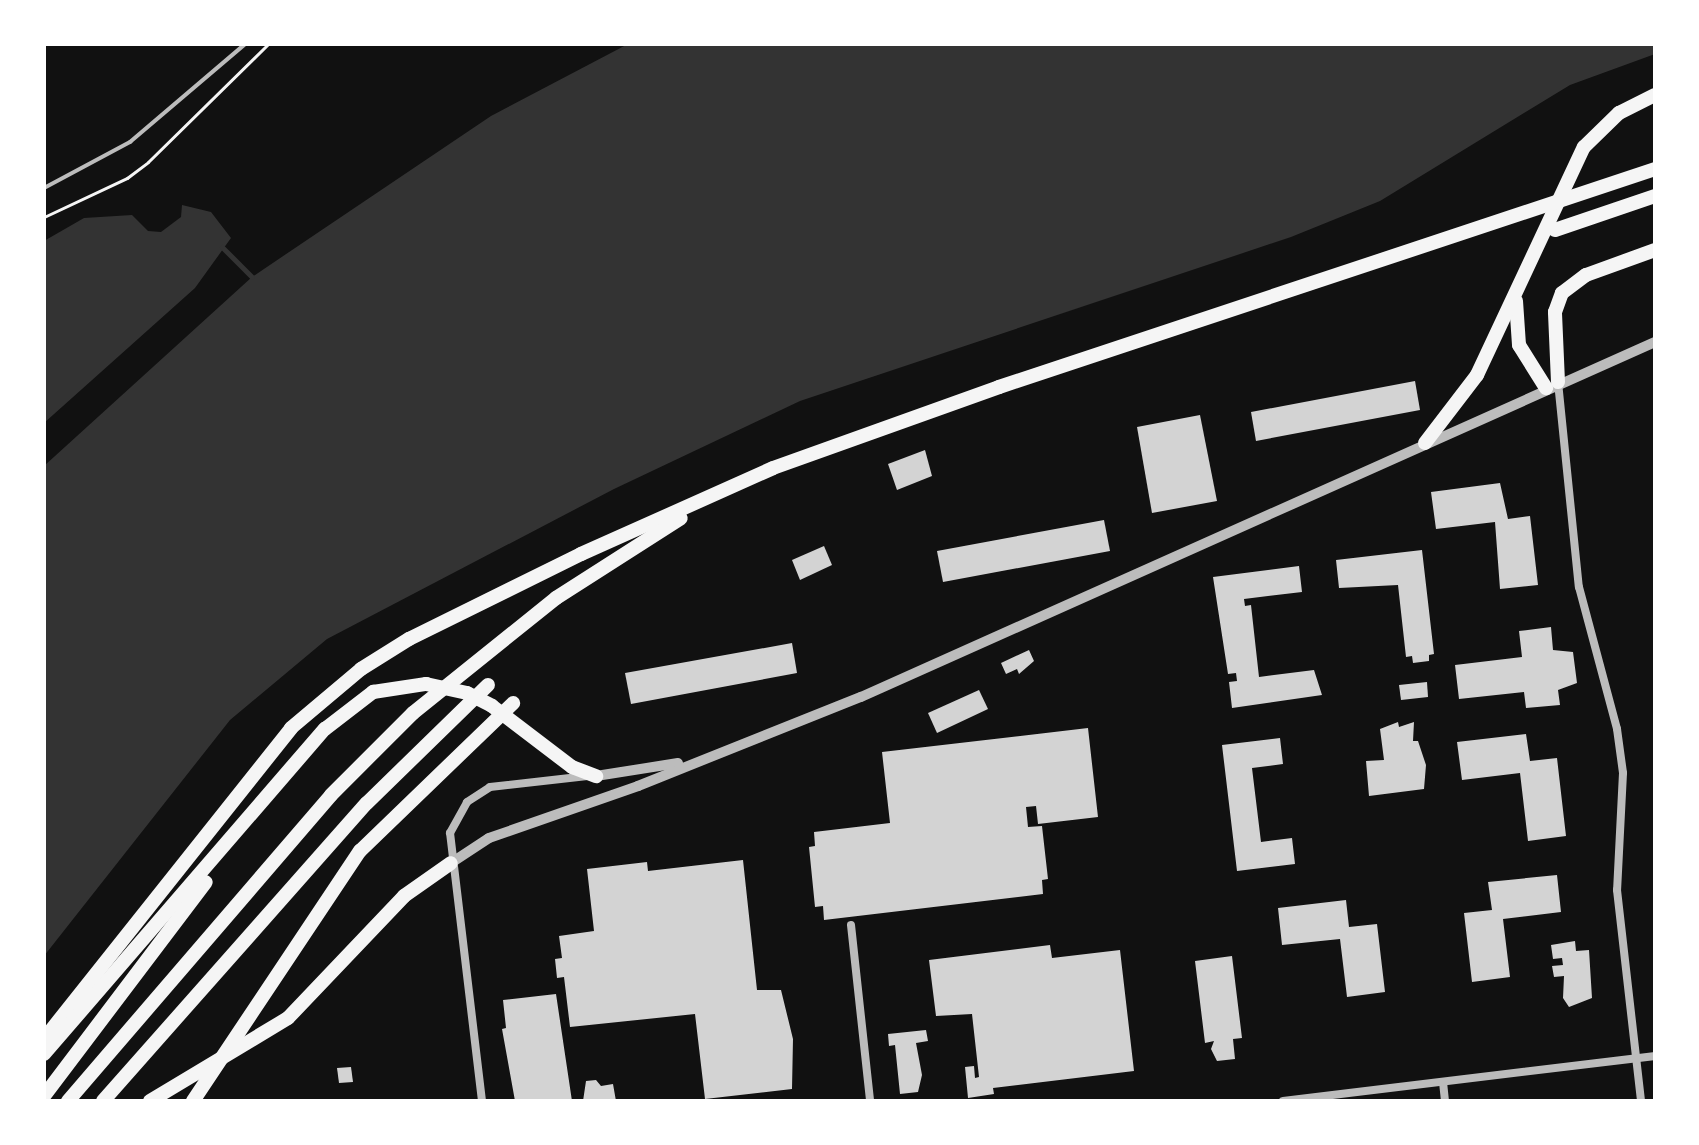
<!DOCTYPE html>
<style>
body{margin:0}
#map{position:relative;width:1699px;height:1145px;overflow:hidden;background:#111;font-family:"Open Sans",sans-serif}
div>[style]{position:absolute}
.water>*{inset:0;background:#333}
.stream>*{height:5px;margin:-2.5px;padding:0 2.5px;transform-origin:2.5px;border-radius:2.5px;background:#333}
.building>*{inset:0;background:#d3d3d3}
.path>*{height:3px;margin:-1.5px;padding:0 1.5px;transform-origin:1.5px;border-radius:1.5px;background:#f5f5f5}
.service>*{height:4px;margin:-2px;padding:0 2px;transform-origin:2px;border-radius:2px;background:#bcbcbc}
.minor>*{height:8px;margin:-4px;padding:0 4px;transform-origin:4px;border-radius:4px;background:#bcbcbc}
.tertiary>*{height:10px;margin:-5px;padding:0 5px;transform-origin:5px;border-radius:5px;background:#bcbcbc}
.motorway>*{height:14px;margin:-7px;padding:0 7px;transform-origin:7px;border-radius:7px;background:#f5f5f5}
span{translate:-50% -50%;white-space:nowrap;text-align:center;line-height:1.15;-webkit-text-stroke:7px #fff;paint-order:stroke}
.frame{position:absolute;inset:0;border:46px solid #fff;pointer-events:none}
</style>
<div id="map">
<div class="water">
<i style="clip-path:polygon(628px 44px,1655px 44px,1655px 54px,1570px 85px,1380px 201px,1291px 237px,800px 401px,614px 489px,327px 639px,230px 720px,44px 956px,44px 466px,252px 277px,491px 116px)"></i>
<i style="clip-path:polygon(182px 205px,211px 212px,231px 238px,195px 288px,44px 423px,44px 241px,84px 218px,132px 215px,148px 231px,161px 232px,181px 217px)"></i>
</div>
<div class="stream">
<i style="left:222px;top:247px;width:42px;rotate:45deg"></i>
</div>
<div class="building">
<i style="clip-path:polygon(1415px 381px,1420px 410px,1256px 441px,1251px 412px)"></i>
<i style="clip-path:polygon(1200px 415px,1217px 501px,1152px 513px,1137px 427px)"></i>
<i style="clip-path:polygon(925px 450px,932px 476px,897px 490px,888px 464px)"></i>
<i style="clip-path:polygon(1500px 483px,1508px 519px,1530px 516px,1538px 585px,1500px 589px,1495px 522px,1436px 529px,1431px 492px)"></i>
<i style="clip-path:polygon(1104px 520px,1110px 551px,943px 582px,937px 551px)"></i>
<i style="clip-path:polygon(824px 546px,832px 565px,800px 580px,792px 560px)"></i>
<i style="clip-path:polygon(1422px 550px,1434px 654px,1429px 655px,1429px 661px,1413px 663px,1412px 656px,1406px 657px,1398px 585px,1339px 588px,1336px 560px)"></i>
<i style="clip-path:polygon(1299px 566px,1302px 592px,1244px 599px,1245px 606px,1251px 605px,1259px 677px,1314px 670px,1322px 695px,1232px 708px,1229px 682px,1237px 681px,1236px 673px,1228px 674px,1213px 577px)"></i>
<i style="clip-path:polygon(1551px 627px,1553px 650px,1573px 652px,1577px 683px,1558px 690px,1560px 705px,1526px 708px,1524px 692px,1459px 699px,1455px 665px,1522px 657px,1519px 631px)"></i>
<i style="clip-path:polygon(792px 643px,797px 673px,631px 704px,625px 673px)"></i>
<i style="clip-path:polygon(1029px 650px,1034px 661px,1019px 674px,1017px 669px,1006px 674px,1001px 663px)"></i>
<i style="clip-path:polygon(1427px 682px,1428px 697px,1401px 700px,1399px 685px)"></i>
<i style="clip-path:polygon(979px 690px,988px 709px,937px 733px,928px 713px)"></i>
<i style="clip-path:polygon(1398px 722px,1399px 727px,1414px 722px,1413px 741px,1418px 741px,1426px 765px,1424px 789px,1369px 796px,1366px 761px,1384px 760px,1380px 729px)"></i>
<i style="clip-path:polygon(1088px 728px,1098px 817px,1038px 824px,1036px 806px,1026px 807px,1028px 827px,1042px 826px,1048px 879px,1042px 880px,1043px 894px,824px 920px,823px 906px,815px 907px,809px 847px,815px 846px,814px 832px,890px 823px,882px 752px)"></i>
<i style="clip-path:polygon(1526px 734px,1530px 761px,1557px 758px,1566px 836px,1528px 841px,1520px 773px,1462px 780px,1457px 742px)"></i>
<i style="clip-path:polygon(1280px 738px,1283px 764px,1252px 768px,1261px 842px,1292px 838px,1295px 864px,1237px 871px,1222px 745px)"></i>
<i style="clip-path:polygon(743px 860px,757px 990px,781px 990px,793px 1039px,792px 1089px,705px 1099px,695px 1014px,570px 1027px,564px 977px,557px 978px,555px 959px,562px 958px,559px 936px,594px 931px,587px 869px,647px 862px,648px 871px)"></i>
<i style="clip-path:polygon(1557px 875px,1561px 912px,1503px 919px,1510px 977px,1472px 982px,1464px 913px,1492px 910px,1488px 882px)"></i>
<i style="clip-path:polygon(1346px 900px,1349px 927px,1377px 924px,1385px 992px,1347px 997px,1340px 939px,1282px 945px,1278px 908px)"></i>
<i style="clip-path:polygon(1575px 941px,1576px 951px,1589px 950px,1592px 998px,1569px 1007px,1563px 998px,1564px 976px,1554px 977px,1552px 966px,1563px 965px,1562px 958px,1553px 959px,1551px 945px)"></i>
<i style="clip-path:polygon(1050px 945px,1052px 958px,1120px 950px,1134px 1071px,993px 1088px,994px 1094px,968px 1098px,965px 1067px,974px 1066px,975px 1078px,979px 1077px,972px 1014px,936px 1016px,929px 960px)"></i>
<i style="clip-path:polygon(1232px 956px,1242px 1038px,1233px 1039px,1235px 1059px,1217px 1061px,1211px 1049px,1214px 1041px,1205px 1043px,1195px 961px)"></i>
<i style="clip-path:polygon(556px 994px,572px 1101px,515px 1101px,502px 1029px,506px 1028px,503px 1000px)"></i>
<i style="clip-path:polygon(926px 1030px,928px 1041px,916px 1043px,922px 1075px,918px 1092px,900px 1094px,895px 1045px,889px 1046px,888px 1034px)"></i>
<i style="clip-path:polygon(351px 1067px,353px 1082px,339px 1083px,337px 1068px)"></i>
<i style="clip-path:polygon(596px 1080px,601px 1086px,613px 1084px,616px 1101px,583px 1101px,586px 1081px)"></i>
</div>
<div class="path">
<i style="left:44px;top:217px;width:92px;rotate:-25.2deg"></i>
<i style="left:127px;top:178px;width:26px;rotate:-37deg"></i>
<i style="left:148px;top:162px;width:168px;rotate:-44.5deg"></i>
</div>
<div class="service">
<i style="left:44px;top:188px;width:98px;rotate:-28.1deg"></i>
<i style="left:130px;top:142px;width:151px;rotate:-40.4deg"></i>
</div>
<div class="minor">
<i style="left:1558px;top:382px;width:206px;rotate:84.2deg"></i>
<i style="left:1579px;top:587px;width:147px;rotate:75deg"></i>
<i style="left:1617px;top:729px;width:44px;rotate:82.2deg"></i>
<i style="left:1623px;top:773px;width:117px;rotate:92.9deg"></i>
<i style="left:1617px;top:890px;width:212px;rotate:83.5deg"></i>
<i style="left:851px;top:925px;width:177px;rotate:83.8deg"></i>
<i style="left:1443px;top:1082px;width:19px;rotate:84deg"></i>
<i style="left:482px;top:1101px;width:270px;rotate:-96.8deg"></i>
<i style="left:450px;top:833px;width:35px;rotate:-61deg"></i>
<i style="left:467px;top:802px;width:27px;rotate:-33deg"></i>
<i style="left:490px;top:787px;width:98px;rotate:-6.5deg"></i>
<i style="left:1283px;top:1101px;width:375px;rotate:-6.9deg"></i>
</div>
<div class="tertiary">
<i style="left:596px;top:776px;width:83px;rotate:-9deg"></i>
<i style="left:451px;top:863px;width:45px;rotate:-33.3deg"></i>
<i style="left:489px;top:838px;width:158px;rotate:-19.2deg"></i>
<i style="left:638px;top:786px;width:240px;rotate:-21.8deg"></i>
<i style="left:861px;top:697px;width:870px;rotate:-24.09deg"></i>
</div>
<div class="motorway">
<i style="left:1555px;top:230px;width:106px;rotate:-18.8deg"></i>
<i style="left:1516px;top:301px;width:44px;rotate:86.1deg"></i>
<i style="left:1519px;top:345px;width:51px;rotate:57.9deg"></i>
<i style="left:1558px;top:382px;width:70px;rotate:-92.5deg"></i>
<i style="left:1555px;top:312px;width:20px;rotate:-70deg"></i>
<i style="left:1562px;top:293px;width:30px;rotate:-37deg"></i>
<i style="left:1586px;top:275px;width:73px;rotate:-19.9deg"></i>
<i style="left:1425px;top:443px;width:86px;rotate:-52.6deg"></i>
<i style="left:1477px;top:375px;width:252px;rotate:-64.9deg"></i>
<i style="left:1584px;top:147px;width:49px;rotate:-44.2deg"></i>
<i style="left:1619px;top:113px;width:40px;rotate:-26.6deg"></i>
<i style="left:44px;top:1039px;width:397px;rotate:-51.5deg"></i>
<i style="left:291px;top:728px;width:92px;rotate:-40.1deg"></i>
<i style="left:361px;top:669px;width:57px;rotate:-32deg"></i>
<i style="left:409px;top:639px;width:192px;rotate:-26.3deg"></i>
<i style="left:581px;top:554px;width:210px;rotate:-24.1deg"></i>
<i style="left:773px;top:468px;width:240px;rotate:-19.7deg"></i>
<i style="left:999px;top:387px;width:691px;rotate:-18.38deg"></i>
<i style="left:44px;top:1054px;width:430px;rotate:-49.2deg"></i>
<i style="left:325px;top:729px;width:61px;rotate:-37.6deg"></i>
<i style="left:373px;top:692px;width:54px;rotate:-8.6deg"></i>
<i style="left:426px;top:684px;width:42px;rotate:12.4deg"></i>
<i style="left:467px;top:693px;width:28px;rotate:27deg"></i>
<i style="left:492px;top:706px;width:101px;rotate:37.3deg"></i>
<i style="left:572px;top:767px;width:26px;rotate:21deg"></i>
<i style="left:44px;top:1096px;width:268px;rotate:-52.9deg"></i>
<i style="left:68px;top:1101px;width:403px;rotate:-49.3deg"></i>
<i style="left:331px;top:795px;width:116px;rotate:-45deg"></i>
<i style="left:413px;top:713px;width:184px;rotate:-38.8deg"></i>
<i style="left:556px;top:598px;width:148px;rotate:-32.6deg"></i>
<i style="left:103px;top:1101px;width:398px;rotate:-48.5deg"></i>
<i style="left:367px;top:803px;width:169px;rotate:-44.3deg"></i>
<i style="left:150px;top:1101px;width:161px;rotate:-31deg"></i>
<i style="left:288px;top:1018px;width:168px;rotate:-46.4deg"></i>
<i style="left:404px;top:896px;width:57px;rotate:-35.1deg"></i>
<i style="left:193px;top:1101px;width:301px;rotate:-56.3deg"></i>
<i style="left:360px;top:851px;width:213px;rotate:-44deg"></i>
</div>
<div class="frame"></div>
</div>
